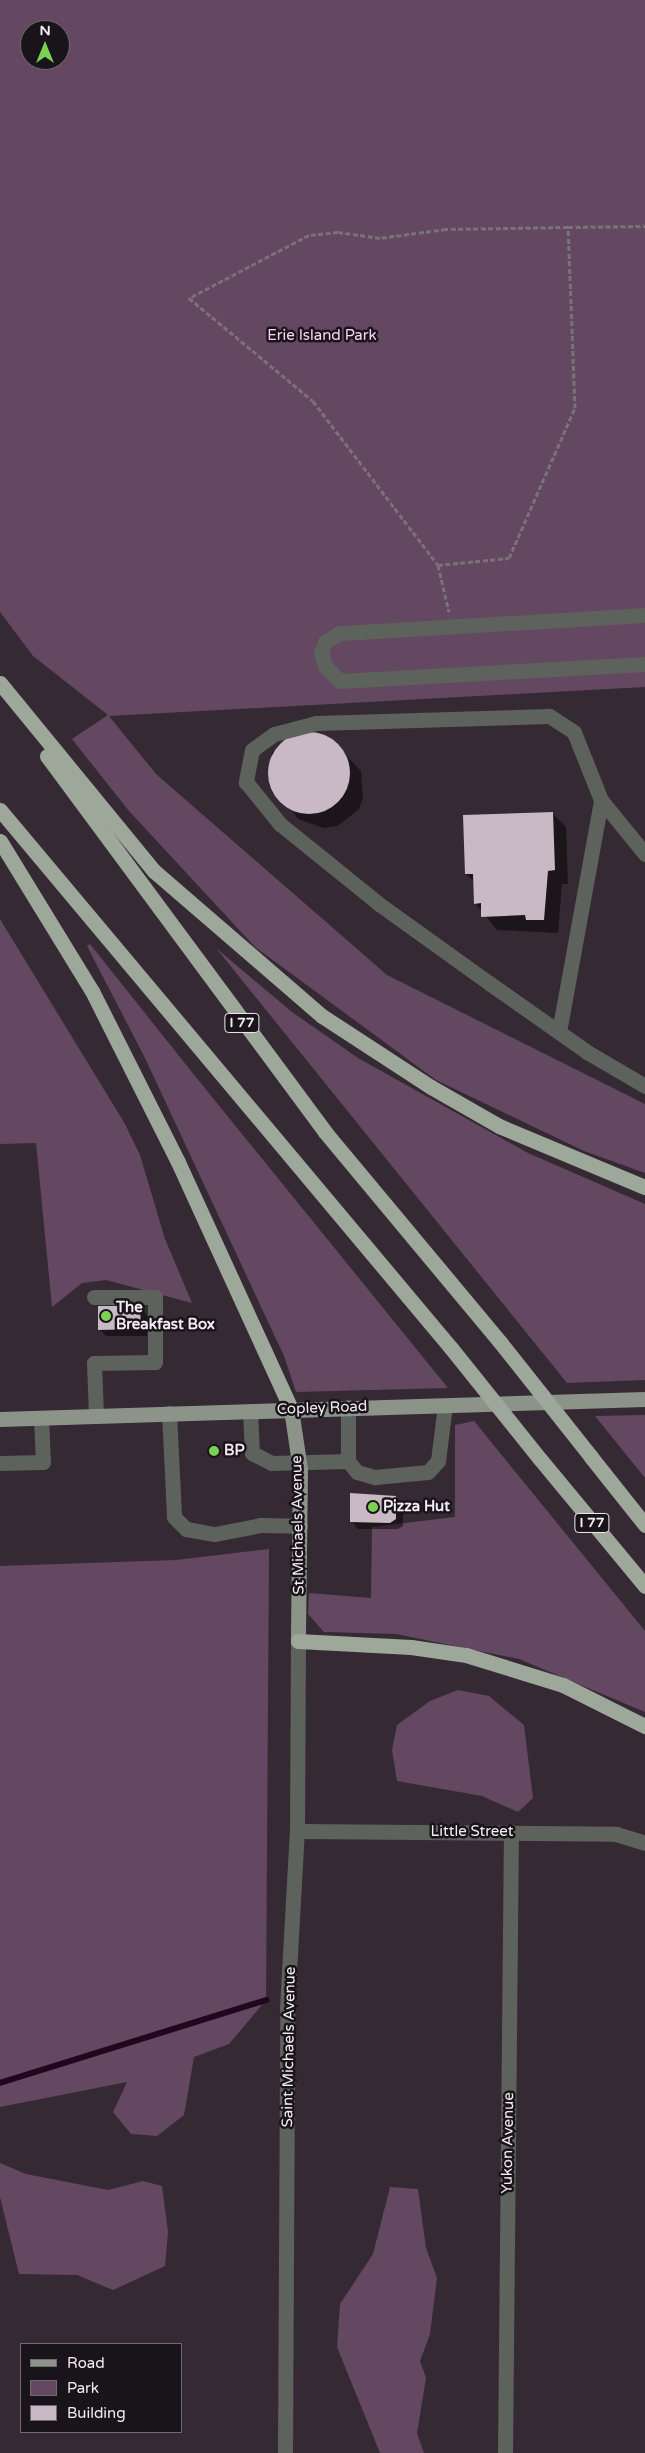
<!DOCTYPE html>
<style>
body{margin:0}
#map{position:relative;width:645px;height:2453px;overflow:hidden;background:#352a33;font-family:"Varela Round",sans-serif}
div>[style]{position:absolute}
.green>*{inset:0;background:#644760}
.shadow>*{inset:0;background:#0007}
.stream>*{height:5.5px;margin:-2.75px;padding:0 2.75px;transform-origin:2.75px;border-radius:2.75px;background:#21071e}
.building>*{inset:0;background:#c8b9c5}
.round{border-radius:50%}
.path>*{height:3px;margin-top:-1.5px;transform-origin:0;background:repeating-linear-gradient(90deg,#7b7179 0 5px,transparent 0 7.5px)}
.minor>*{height:15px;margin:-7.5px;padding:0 7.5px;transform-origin:7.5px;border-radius:7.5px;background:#5e625c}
.major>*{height:15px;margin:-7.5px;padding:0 7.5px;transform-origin:7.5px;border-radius:7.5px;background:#8c9489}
.highway>*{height:15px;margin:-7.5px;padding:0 7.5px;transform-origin:7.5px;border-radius:7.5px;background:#9ea89a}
.highway-bridge>*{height:15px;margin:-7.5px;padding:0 7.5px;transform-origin:7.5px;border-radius:7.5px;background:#9ea89a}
.dots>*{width:14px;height:14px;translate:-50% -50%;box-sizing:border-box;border:2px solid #191419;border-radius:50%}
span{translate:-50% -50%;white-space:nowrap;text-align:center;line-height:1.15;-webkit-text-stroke:5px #191419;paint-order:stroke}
.shield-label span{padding:1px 4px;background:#191419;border:1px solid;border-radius:4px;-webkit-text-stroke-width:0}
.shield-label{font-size:14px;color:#f4ecf2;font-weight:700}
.park-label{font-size:15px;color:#fed1f7}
.poi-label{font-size:15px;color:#f4ecf2;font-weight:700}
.left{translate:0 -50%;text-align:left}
.street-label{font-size:15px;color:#f4ecf2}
.legend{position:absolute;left:20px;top:2343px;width:162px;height:90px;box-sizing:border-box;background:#191419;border:1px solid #716a70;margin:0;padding:6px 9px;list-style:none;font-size:15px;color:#f4ecf2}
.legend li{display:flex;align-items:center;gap:10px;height:25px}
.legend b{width:25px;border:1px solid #716a70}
.north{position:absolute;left:20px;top:20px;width:50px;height:50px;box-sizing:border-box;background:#191419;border:1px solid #716a70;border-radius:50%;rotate:0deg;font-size:14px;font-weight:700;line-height:20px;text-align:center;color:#f4ecf2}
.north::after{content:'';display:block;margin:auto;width:18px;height:22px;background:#7cd155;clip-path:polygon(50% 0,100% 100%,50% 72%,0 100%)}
</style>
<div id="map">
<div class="green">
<i style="clip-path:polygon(evenodd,0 0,645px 0,645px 687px,109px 716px,156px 774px,387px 975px,645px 1104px,645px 1173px,584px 1151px,436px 1080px,255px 947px,129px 811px,72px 739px,108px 715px,33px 656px,0 612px,0 0,30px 30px,60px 30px,60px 60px,30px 60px,30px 30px)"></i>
<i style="clip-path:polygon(0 919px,125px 1124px,140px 1155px,165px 1239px,192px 1303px,106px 1280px,82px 1283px,52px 1307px,36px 1143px,0 1144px)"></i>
<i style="clip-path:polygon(90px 944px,191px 1071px,448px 1388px,296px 1392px,284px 1356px,145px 1058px,87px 946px)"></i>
<i style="clip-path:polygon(216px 948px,292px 1012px,358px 1058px,528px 1153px,645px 1204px,645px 1380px,567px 1383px)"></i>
<i style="clip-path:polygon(645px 1415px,645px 1478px,595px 1416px)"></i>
<i style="clip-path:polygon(474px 1421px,645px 1631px,645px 1712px,519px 1659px,396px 1634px,324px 1632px,308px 1614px,309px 1593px,371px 1598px,372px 1527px,455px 1517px,455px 1425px)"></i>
<i style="clip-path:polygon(269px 1549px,266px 2000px,229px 2044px,194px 2057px,184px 2115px,157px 2136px,131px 2134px,113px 2112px,127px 2082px,0 2107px,0 1566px,176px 1560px)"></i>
<i style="clip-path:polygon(458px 1690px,489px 1696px,524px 1725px,533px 1798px,518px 1812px,482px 1796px,397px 1781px,392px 1750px,397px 1725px,430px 1701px)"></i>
<i style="clip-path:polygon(0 2163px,26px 2174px,108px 2190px,143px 2181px,162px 2186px,168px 2232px,165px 2266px,113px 2290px,77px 2275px,19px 2274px,0 2197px)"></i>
<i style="clip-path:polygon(390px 2187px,418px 2189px,426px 2248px,437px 2278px,430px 2334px,420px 2361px,426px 2378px,417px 2433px,424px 2453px,380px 2453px,337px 2347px,340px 2304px,373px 2254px)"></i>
</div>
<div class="shadow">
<i style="clip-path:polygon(317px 734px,329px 737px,361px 771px,363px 797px,359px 809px,338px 826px,324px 828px,298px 819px,269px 780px,272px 753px,280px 743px)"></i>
<i style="clip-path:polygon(552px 813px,566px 827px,568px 884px,562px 884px,558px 933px,497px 930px,475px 903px,474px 882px,466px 874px)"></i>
<i style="clip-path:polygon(140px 1308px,147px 1315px,147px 1336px,106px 1336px,99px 1329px)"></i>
<i style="clip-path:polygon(396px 1497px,403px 1505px,403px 1526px,398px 1529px,358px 1529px,351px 1521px)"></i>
</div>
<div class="stream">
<i style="left:0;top:2083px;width:279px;rotate:-17.3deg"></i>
</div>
<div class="building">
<i class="round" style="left:268px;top:732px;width:82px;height:82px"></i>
<i style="clip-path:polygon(553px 812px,555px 870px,548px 871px,544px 920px,526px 920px,525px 915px,481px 917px,481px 903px,474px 904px,473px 874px,465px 874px,463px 815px)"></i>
<i style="clip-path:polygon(98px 1306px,140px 1306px,141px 1329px,98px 1330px)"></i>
<i style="clip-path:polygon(350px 1493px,396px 1496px,396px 1519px,390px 1523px,350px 1522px)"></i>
</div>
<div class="path">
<i style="left:568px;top:227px;width:77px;rotate:-0.7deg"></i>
<i style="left:438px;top:565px;width:71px;rotate:-5.6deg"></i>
<i style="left:509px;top:558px;width:164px;rotate:-66.3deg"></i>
<i style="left:575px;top:408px;width:181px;rotate:-92.2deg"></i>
<i style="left:568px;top:227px;width:122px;rotate:179.1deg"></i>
<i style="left:446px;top:229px;width:67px;rotate:172.2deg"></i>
<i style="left:380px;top:238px;width:42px;rotate:-171.9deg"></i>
<i style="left:338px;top:232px;width:29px;rotate:174deg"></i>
<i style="left:309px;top:235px;width:136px;rotate:152.3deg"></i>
<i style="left:189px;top:298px;width:161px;rotate:39.7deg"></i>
<i style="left:313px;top:401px;width:206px;rotate:52.7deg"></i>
<i style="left:438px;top:565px;width:48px;rotate:76.8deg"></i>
</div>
<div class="minor">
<i style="left:645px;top:615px;width:307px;rotate:176.6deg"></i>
<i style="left:339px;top:633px;width:17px;rotate:147deg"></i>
<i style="left:325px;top:642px;width:11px;rotate:112deg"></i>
<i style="left:321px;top:652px;width:15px;rotate:74deg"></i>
<i style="left:325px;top:666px;width:21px;rotate:45deg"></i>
<i style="left:340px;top:681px;width:305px;rotate:-3.2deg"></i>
<i style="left:645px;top:854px;width:70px;rotate:-129.2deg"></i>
<i style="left:601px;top:800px;width:73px;rotate:-111.7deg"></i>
<i style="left:574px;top:732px;width:30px;rotate:-147deg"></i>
<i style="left:549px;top:716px;width:233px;rotate:178.3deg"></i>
<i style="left:316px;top:723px;width:43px;rotate:165.3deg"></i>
<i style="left:274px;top:734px;width:27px;rotate:144deg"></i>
<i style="left:252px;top:750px;width:33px;rotate:101deg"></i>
<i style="left:246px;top:782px;width:54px;rotate:51deg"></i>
<i style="left:280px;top:824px;width:127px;rotate:38.9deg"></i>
<i style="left:379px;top:904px;width:135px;rotate:35.7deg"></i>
<i style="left:489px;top:983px;width:120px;rotate:35.1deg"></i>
<i style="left:587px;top:1052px;width:67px;rotate:30.4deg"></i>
<i style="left:559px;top:1032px;width:236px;rotate:-79.7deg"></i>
<i style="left:94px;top:1297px;width:61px"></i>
<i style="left:155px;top:1297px;width:65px;rotate:90deg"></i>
<i style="left:155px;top:1362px;width:61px;rotate:179.1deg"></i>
<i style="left:94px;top:1363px;width:52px;rotate:87.8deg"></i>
<i style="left:250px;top:1411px;width:42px;rotate:87.3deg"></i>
<i style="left:252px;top:1453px;width:22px;rotate:27deg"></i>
<i style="left:272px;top:1463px;width:76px;rotate:-1.5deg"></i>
<i style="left:348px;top:1461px;width:14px;rotate:51deg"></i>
<i style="left:357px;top:1472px;width:19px;rotate:16deg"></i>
<i style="left:375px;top:1477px;width:53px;rotate:-5.4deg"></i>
<i style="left:428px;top:1472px;width:15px;rotate:-48deg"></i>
<i style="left:438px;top:1461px;width:56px;rotate:-82.9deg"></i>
<i style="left:169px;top:1413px;width:104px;rotate:87.2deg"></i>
<i style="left:174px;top:1517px;width:17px;rotate:45deg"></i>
<i style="left:186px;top:1529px;width:29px;rotate:10deg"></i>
<i style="left:215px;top:1534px;width:47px;rotate:-11.1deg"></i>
<i style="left:261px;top:1525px;width:39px;rotate:1deg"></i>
<i style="left:348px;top:1461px;width:54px;rotate:-90deg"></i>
<i style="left:0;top:1463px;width:43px;rotate:-1.3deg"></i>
<i style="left:43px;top:1462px;width:44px;rotate:-92.6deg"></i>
<i style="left:297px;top:1831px;width:319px;rotate:0.5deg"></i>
<i style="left:616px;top:1834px;width:30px;rotate:17deg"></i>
<i style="left:285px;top:2453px;width:445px;rotate:-89.7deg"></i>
<i style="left:287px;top:2008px;width:177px;rotate:-86.8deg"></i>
<i style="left:297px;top:1831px;width:190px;rotate:-89.7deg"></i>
<i style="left:505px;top:2453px;width:621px;rotate:-89.45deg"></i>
</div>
<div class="major">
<i style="left:291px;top:1409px;width:61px;rotate:81.5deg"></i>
<i style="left:300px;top:1469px;width:172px;rotate:90.7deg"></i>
<i style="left:0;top:1419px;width:645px;rotate:-1.78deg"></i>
</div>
<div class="highway">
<i style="left:0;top:683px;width:243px;rotate:50.7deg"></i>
<i style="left:154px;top:871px;width:222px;rotate:40.8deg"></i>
<i style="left:322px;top:1016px;width:130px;rotate:33.1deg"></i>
<i style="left:431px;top:1087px;width:78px;rotate:29.8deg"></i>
<i style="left:499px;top:1126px;width:158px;rotate:22.7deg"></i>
<i style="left:47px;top:756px;width:468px;rotate:53.5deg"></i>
<i style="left:325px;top:1132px;width:273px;rotate:50.2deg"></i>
<i style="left:0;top:810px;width:702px;rotate:50.03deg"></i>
<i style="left:0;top:841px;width:176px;rotate:58.5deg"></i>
<i style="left:92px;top:991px;width:191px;rotate:63.3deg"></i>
<i style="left:178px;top:1162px;width:272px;rotate:65.4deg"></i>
<i style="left:591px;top:1457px;width:87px;rotate:51.5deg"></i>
<i style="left:540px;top:1459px;width:165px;rotate:50.4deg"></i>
<i style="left:298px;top:1641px;width:113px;rotate:3deg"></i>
<i style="left:411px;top:1647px;width:56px;rotate:8.3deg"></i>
<i style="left:466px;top:1655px;width:102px;rotate:17.2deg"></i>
<i style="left:563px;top:1685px;width:92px;rotate:26.6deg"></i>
</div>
<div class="highway-bridge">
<i style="left:500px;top:1342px;width:147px;rotate:51.6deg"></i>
<i style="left:451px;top:1348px;width:142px;rotate:51.3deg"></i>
</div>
<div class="dots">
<i style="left:106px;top:1316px;background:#7cd155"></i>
<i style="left:214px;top:1451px;background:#7cd155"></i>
<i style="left:373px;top:1507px;background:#7cd155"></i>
</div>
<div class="shield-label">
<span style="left:242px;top:1023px">I 77</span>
<span style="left:592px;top:1523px">I 77</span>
</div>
<div class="park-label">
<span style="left:322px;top:336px">Erie Island Park</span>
</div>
<div class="poi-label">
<span class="left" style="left:116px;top:1316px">The<br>Breakfast Box</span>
<span class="left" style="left:224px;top:1451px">BP</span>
<span class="left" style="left:383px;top:1507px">Pizza Hut</span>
</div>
<div class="street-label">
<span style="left:322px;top:1408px;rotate:-2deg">Copley Road</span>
<span style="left:298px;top:1525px;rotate:-91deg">St Michaels Avenue</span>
<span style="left:472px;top:1832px">Little Street</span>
<span style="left:289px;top:2047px;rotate:-89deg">Saint Michaels Avenue</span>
<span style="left:508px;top:2143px;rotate:-89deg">Yukon Avenue</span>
</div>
<ul class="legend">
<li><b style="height:6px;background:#8c9489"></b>Road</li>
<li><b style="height:14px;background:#644760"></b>Park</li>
<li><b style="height:14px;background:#c8b9c5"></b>Building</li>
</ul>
<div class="north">N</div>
</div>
